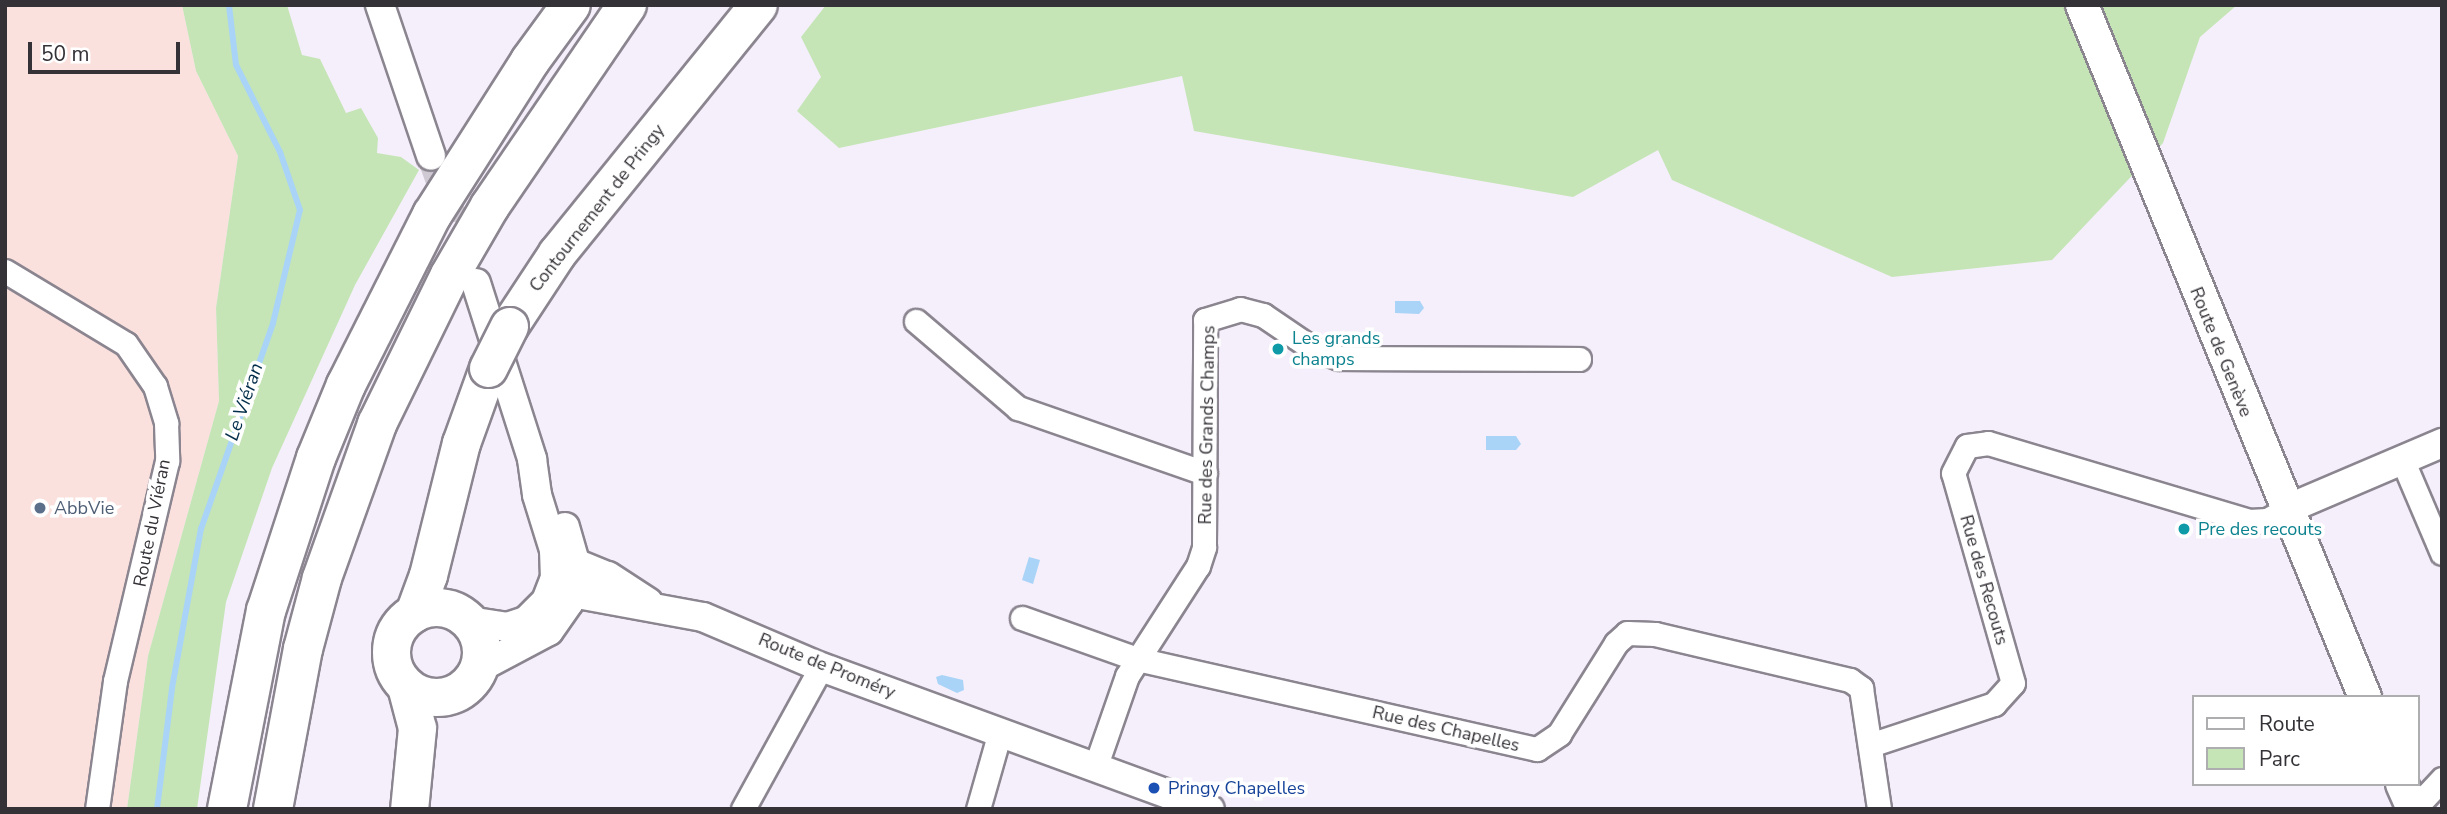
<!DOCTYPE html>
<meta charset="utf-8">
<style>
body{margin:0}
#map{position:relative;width:2447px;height:814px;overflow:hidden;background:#f5effb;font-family:"Nunito Sans",sans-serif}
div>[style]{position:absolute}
.industrial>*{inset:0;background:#fbe1dd}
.green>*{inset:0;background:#c5e5b6}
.water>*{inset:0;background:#a9d4f7}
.stream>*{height:6px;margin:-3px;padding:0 3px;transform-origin:3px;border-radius:3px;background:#a9d4f7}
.tertiary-tunnel>*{height:28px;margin-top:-14px;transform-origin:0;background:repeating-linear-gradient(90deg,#cfc9d4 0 28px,transparent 0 42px)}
.roads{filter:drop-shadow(2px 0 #8b8590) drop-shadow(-2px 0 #8b8590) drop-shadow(0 2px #8b8590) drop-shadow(0 -2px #8b8590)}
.minor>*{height:23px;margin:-11.5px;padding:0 11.5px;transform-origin:11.5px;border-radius:11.5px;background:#fff}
.tertiary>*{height:28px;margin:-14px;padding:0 14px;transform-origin:14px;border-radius:14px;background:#fff}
.secondary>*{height:32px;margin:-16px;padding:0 16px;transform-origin:16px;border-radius:16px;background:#fff}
.trunk>*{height:37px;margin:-18.5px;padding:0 18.5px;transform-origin:18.5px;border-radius:18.5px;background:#fff}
.trunk>.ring{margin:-18.5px;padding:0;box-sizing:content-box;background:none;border:37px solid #fff;border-radius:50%}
.motorway>*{height:38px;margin:-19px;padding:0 19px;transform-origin:19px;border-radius:19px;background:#fff}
.bridges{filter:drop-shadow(2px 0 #8b8590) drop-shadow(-2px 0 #8b8590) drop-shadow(0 2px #8b8590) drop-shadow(0 -2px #8b8590)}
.trunk-bridge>*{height:37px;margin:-18.5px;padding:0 18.5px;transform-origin:18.5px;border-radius:18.5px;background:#fff}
.dots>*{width:19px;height:19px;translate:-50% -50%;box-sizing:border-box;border:4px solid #fff;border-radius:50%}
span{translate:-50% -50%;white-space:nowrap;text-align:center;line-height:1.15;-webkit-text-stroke:7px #fff;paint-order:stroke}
.street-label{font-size:18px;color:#353237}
.culture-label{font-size:18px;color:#0d838f}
.left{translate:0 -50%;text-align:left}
.service-label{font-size:18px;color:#4e5e75}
.transit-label{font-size:18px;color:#164399}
.water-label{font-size:19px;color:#022d49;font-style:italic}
.frame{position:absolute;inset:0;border:7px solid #353237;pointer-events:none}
.legend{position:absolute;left:2192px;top:695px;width:228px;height:91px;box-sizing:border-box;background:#fff;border:2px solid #aeadaf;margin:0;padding:9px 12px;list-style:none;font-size:21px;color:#353237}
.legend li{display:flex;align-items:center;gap:14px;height:35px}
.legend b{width:35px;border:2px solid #aeadaf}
.scale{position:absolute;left:28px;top:42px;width:152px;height:32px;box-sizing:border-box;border:4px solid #353237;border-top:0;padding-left:9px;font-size:21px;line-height:24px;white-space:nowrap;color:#353237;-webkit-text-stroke:5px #fff;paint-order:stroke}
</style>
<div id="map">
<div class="industrial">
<i style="clip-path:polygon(5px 5px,182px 5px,196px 71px,238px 156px,216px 308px,219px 401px,148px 656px,127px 809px,5px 809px)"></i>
</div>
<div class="green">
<i style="clip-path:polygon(182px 5px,287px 5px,302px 55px,320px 59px,346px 113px,361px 108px,378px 138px,377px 153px,401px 157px,419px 170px,355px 285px,272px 468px,226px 602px,197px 809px,127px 809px,148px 656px,219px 401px,216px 308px,238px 156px,196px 71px)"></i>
<i style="clip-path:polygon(826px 5px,2237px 5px,2200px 37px,2163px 143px,2052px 260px,1892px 277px,1672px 180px,1658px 150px,1573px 197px,1194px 131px,1182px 76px,839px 148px,797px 111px,821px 77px,801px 37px)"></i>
</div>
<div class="water">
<i style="clip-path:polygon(1395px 301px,1420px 301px,1424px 308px,1419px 314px,1395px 313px)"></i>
<i style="clip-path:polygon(1486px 436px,1516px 436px,1521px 444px,1516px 450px,1486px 450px)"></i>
<i style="clip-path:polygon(1029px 557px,1040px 560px,1033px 584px,1022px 580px)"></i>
<i style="clip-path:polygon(942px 675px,963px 680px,964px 690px,957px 693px,938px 684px,936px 677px)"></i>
</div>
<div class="stream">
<i style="left:157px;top:809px;width:122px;rotate:-82.9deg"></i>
<i style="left:172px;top:688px;width:162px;rotate:-79.7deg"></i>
<i style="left:201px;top:529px;width:218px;rotate:-70.7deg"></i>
<i style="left:273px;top:323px;width:116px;rotate:-76.6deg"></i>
<i style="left:300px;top:210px;width:61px;rotate:-109deg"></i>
<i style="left:280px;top:152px;width:97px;rotate:-116.8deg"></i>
<i style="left:236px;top:65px;width:60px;rotate:-96.7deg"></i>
</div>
<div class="tertiary-tunnel">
<i style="left:431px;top:156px;width:114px;rotate:70.4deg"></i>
</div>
<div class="roads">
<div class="minor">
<i style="left:5px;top:271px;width:141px;rotate:31.1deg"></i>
<i style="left:126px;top:344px;width:51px;rotate:55.4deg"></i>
<i style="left:155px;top:386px;width:39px;rotate:73deg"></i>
<i style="left:166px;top:423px;width:38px;rotate:88deg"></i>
<i style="left:167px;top:461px;width:226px;rotate:103.3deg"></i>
<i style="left:115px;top:681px;width:129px;rotate:98deg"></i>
<i style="left:916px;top:321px;width:134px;rotate:40.5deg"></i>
<i style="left:1018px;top:408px;width:198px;rotate:19.2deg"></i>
<i style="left:2402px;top:459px;width:102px;rotate:66.9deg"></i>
<i style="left:1022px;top:618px;width:122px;rotate:19.6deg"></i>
<i style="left:1137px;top:659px;width:410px;rotate:12.7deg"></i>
<i style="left:1537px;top:749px;width:27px;rotate:-34deg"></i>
<i style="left:1559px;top:734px;width:107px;rotate:-57.9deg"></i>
<i style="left:1616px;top:643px;width:15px;rotate:-42deg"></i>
<i style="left:1627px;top:633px;width:28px;rotate:2deg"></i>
<i style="left:1655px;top:634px;width:200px;rotate:13.3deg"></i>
<i style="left:1850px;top:680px;width:14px;rotate:36deg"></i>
<i style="left:1861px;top:688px;width:122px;rotate:81.5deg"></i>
<i style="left:1870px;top:745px;width:131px;rotate:-18.3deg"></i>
<i style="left:1994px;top:704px;width:28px;rotate:-48deg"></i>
<i style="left:2013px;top:683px;width:218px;rotate:-105.9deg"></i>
<i style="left:1953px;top:473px;width:30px;rotate:-63deg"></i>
<i style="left:1967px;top:446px;width:21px;rotate:-8deg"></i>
<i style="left:1988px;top:443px;width:272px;rotate:16.6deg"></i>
<i style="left:2249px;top:521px;width:18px;rotate:-3deg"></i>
<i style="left:2267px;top:520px;width:21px;rotate:-29deg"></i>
<i style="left:1096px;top:765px;width:94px;rotate:-70.8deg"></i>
<i style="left:1127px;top:676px;width:131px;rotate:-57.2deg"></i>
<i style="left:1198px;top:566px;width:20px;rotate:-72deg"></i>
<i style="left:1204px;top:547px;width:227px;rotate:-89.7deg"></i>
<i style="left:1205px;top:320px;width:37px;rotate:-17deg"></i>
<i style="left:1240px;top:309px;width:24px;rotate:15deg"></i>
<i style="left:1263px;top:315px;width:57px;rotate:34.2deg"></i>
<i style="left:1310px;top:347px;width:31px;rotate:21deg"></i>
<i style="left:1339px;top:358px;width:240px;rotate:0.2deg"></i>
<i style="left:743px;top:809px;width:162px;rotate:-61.2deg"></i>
<i style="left:978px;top:809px;width:80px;rotate:-74.1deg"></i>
<i style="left:2414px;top:809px;width:41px;rotate:-47deg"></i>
</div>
<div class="tertiary">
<i style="left:380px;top:5px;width:159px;rotate:71.3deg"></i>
<i style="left:476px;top:283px;width:185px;rotate:72.3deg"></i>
<i style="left:532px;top:459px;width:36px;rotate:82deg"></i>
<i style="left:537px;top:495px;width:58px;rotate:72.8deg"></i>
<i style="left:554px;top:550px;width:28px;rotate:88deg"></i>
<i style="left:555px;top:578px;width:23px;rotate:41deg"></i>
<i style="left:572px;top:593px;width:133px;rotate:10.4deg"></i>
<i style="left:703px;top:617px;width:128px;rotate:23deg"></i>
<i style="left:821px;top:667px;width:414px;rotate:20.1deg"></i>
<i style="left:2285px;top:510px;width:171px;rotate:-23.1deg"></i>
<i style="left:565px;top:527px;width:37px;rotate:74deg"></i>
<i style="left:575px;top:563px;width:35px;rotate:22deg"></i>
<i style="left:608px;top:576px;width:48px;rotate:33deg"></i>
<i style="left:469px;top:621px;width:38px;rotate:9deg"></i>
<i style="left:507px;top:627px;width:20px;rotate:-18deg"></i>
<i style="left:526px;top:621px;width:28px;rotate:-45deg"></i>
<i style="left:546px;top:601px;width:25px;rotate:-69deg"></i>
<i style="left:477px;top:669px;width:81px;rotate:-27.8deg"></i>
<i style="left:549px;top:631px;width:35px;rotate:-55deg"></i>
<i style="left:569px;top:602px;width:26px;rotate:-79deg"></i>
</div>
<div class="secondary">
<i style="left:2082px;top:5px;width:748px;rotate:67.76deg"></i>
<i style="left:2402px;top:784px;width:27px;rotate:66deg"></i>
</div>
<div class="trunk">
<i style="left:509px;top:326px;width:87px;rotate:-56.7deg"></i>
<i style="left:557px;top:253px;width:319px;rotate:-51deg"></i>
<i class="ring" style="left:391px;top:607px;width:53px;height:53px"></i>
<i style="left:414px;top:613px;width:40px;rotate:-69.8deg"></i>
<i style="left:428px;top:575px;width:136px;rotate:-76deg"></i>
<i style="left:461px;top:443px;width:80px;rotate:-70.2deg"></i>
<i style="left:406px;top:686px;width:43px;rotate:75.3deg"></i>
<i style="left:417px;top:728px;width:81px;rotate:95.6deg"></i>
</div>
<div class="motorway">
<i style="left:227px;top:809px;width:202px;rotate:-78.9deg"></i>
<i style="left:266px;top:611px;width:161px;rotate:-71.9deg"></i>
<i style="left:316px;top:458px;width:79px;rotate:-67.7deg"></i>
<i style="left:346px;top:385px;width:191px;rotate:-63.2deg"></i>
<i style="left:432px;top:215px;width:183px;rotate:-57.5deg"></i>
<i style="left:530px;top:61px;width:69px;rotate:-53.8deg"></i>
<i style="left:273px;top:809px;width:163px;rotate:-79.4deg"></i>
<i style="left:303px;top:649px;width:73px;rotate:-75deg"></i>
<i style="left:322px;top:578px;width:164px;rotate:-70.3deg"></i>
<i style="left:377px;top:424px;width:166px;rotate:-63.9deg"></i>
<i style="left:450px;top:275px;width:80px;rotate:-59.9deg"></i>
<i style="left:490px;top:206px;width:243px;rotate:-55.7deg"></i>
</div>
</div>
<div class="bridges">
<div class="trunk-bridge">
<i style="left:488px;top:368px;width:47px;rotate:-63.4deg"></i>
</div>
</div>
<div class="dots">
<i style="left:1278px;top:349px;background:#0f9aa8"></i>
<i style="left:40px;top:508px;background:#5c6f8a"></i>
<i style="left:2184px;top:529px;background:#0f9aa8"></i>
<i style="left:1154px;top:788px;background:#1a4fb4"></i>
</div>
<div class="street-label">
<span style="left:597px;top:208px;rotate:-52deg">Contournement de Pringy</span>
<span style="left:2221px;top:352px;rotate:68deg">Route de Genève</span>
<span style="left:1207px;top:425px;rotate:-89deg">Rue des Grands Champs</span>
<span style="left:152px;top:523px;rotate:-79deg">Route du Viéran</span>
<span style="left:1984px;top:580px;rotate:74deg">Rue des Recouts</span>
<span style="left:827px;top:666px;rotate:22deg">Route de Proméry</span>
<span style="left:1446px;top:729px;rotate:13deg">Rue des Chapelles</span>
</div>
<div class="culture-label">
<span class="left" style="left:1292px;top:349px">Les grands<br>champs</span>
<span class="left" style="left:2198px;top:529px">Pre des recouts</span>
</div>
<div class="service-label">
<span class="left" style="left:54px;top:508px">AbbVie</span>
</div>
<div class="transit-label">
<span class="left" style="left:1168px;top:788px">Pringy Chapelles</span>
</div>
<div class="water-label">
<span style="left:245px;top:402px;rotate:-71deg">Le Viéran</span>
</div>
<div class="frame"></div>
<ul class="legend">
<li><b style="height:9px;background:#fff"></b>Route</li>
<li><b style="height:19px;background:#c5e5b6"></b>Parc</li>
</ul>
<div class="scale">50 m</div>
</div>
